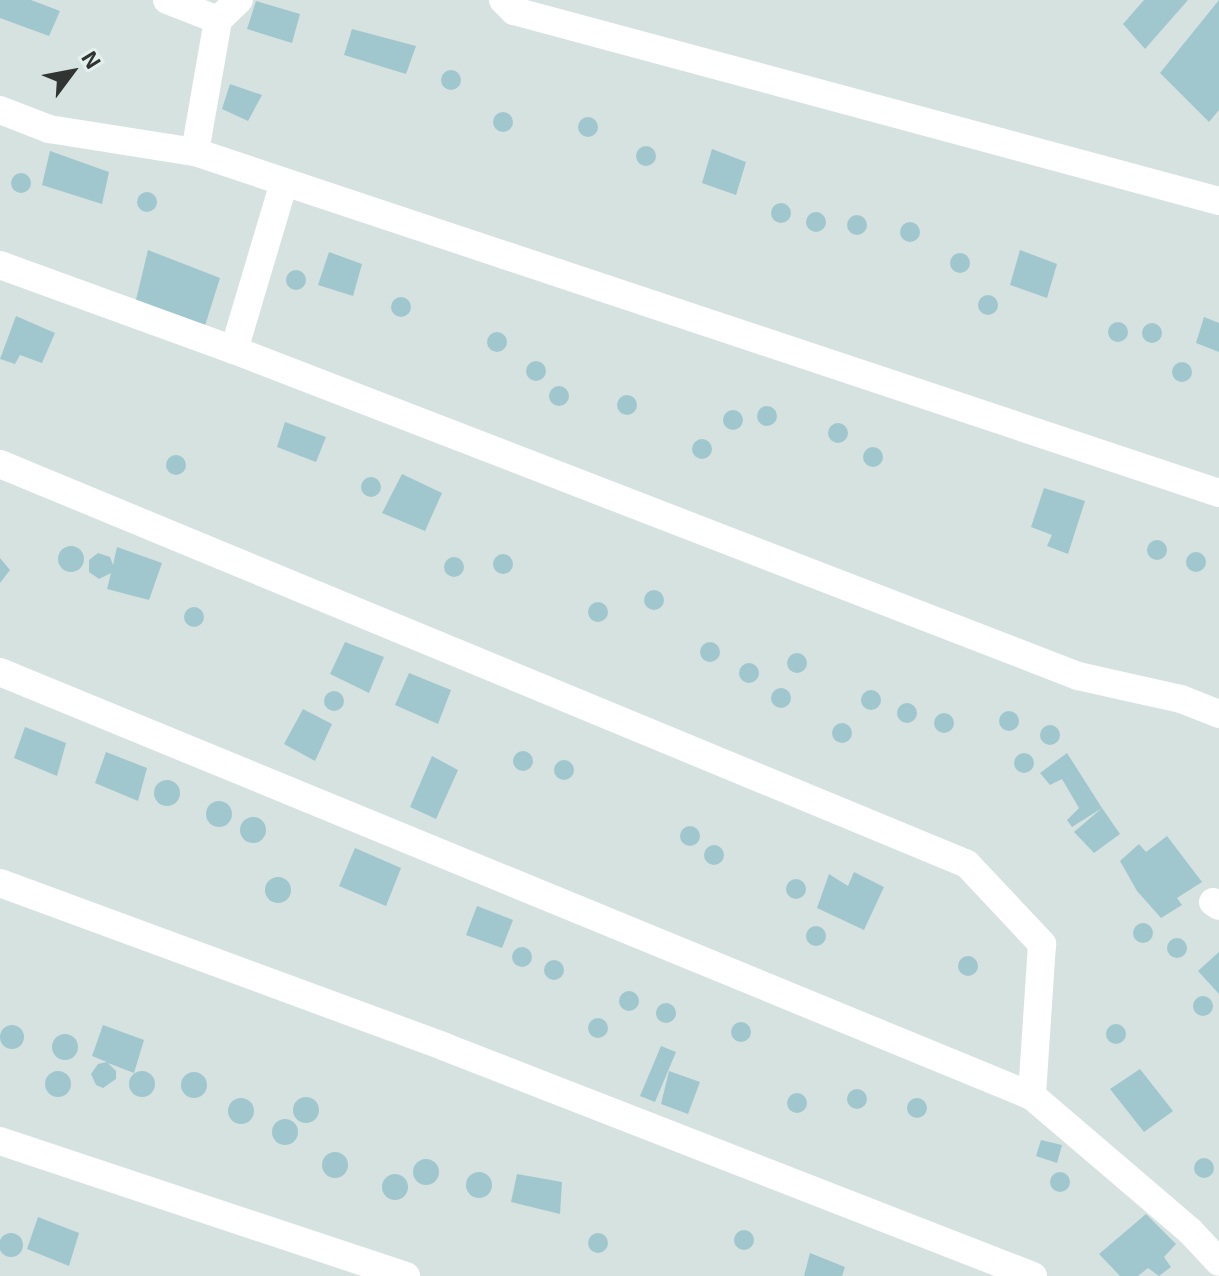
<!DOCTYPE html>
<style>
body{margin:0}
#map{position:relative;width:1219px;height:1276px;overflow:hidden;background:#d6e2df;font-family:"Exo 2",sans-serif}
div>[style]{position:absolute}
.building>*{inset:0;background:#a0c7ce}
.round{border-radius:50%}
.minor>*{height:28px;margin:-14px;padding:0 14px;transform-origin:14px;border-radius:14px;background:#fff}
span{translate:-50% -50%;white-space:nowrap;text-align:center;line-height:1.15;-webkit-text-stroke:6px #e3f0ec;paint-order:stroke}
.north{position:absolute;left:32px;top:32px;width:80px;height:80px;-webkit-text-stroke:6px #e3f0ec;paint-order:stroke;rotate:58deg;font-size:22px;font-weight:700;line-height:32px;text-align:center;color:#303534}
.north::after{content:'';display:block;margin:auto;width:28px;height:36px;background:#303534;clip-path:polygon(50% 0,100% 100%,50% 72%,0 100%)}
</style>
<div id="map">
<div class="building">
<i style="clip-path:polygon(0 0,31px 0,60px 11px,49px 36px,0 18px)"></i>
<i style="clip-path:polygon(1144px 0,1188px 0,1145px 49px,1123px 24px)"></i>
<i style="clip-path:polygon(1219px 0,1219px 110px,1209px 122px,1160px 73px)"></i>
<i style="clip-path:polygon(256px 1px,300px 14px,292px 43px,247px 29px)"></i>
<i style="clip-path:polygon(352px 29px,416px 46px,406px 74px,344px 55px)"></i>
<i class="round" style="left:441px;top:70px;width:20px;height:20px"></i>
<i style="clip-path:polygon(230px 84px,262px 95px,248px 121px,222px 109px)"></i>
<i class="round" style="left:493px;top:112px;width:20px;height:20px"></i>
<i class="round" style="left:578px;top:117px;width:20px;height:20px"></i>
<i class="round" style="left:636px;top:146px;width:20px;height:20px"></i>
<i style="clip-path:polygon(712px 149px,746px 162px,736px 195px,702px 183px)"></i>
<i style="clip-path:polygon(50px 151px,109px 172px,102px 204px,42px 185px)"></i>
<i class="round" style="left:11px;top:173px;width:20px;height:20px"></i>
<i class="round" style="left:137px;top:192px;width:20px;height:20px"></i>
<i class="round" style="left:771px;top:203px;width:20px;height:20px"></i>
<i class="round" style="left:806px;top:212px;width:20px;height:20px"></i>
<i class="round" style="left:847px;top:215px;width:20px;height:20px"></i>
<i class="round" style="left:900px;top:222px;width:20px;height:20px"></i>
<i style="clip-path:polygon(148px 250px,220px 278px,203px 332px,135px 304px)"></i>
<i style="clip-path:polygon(1020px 250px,1057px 264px,1047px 298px,1010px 285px)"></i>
<i style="clip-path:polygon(329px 252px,362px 264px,353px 296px,318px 285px)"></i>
<i class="round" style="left:950px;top:253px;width:20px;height:20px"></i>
<i class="round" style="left:286px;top:270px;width:20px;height:20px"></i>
<i class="round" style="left:978px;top:295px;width:20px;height:20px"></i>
<i class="round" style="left:391px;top:297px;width:20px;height:20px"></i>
<i style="clip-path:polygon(16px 316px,55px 333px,42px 363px,20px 355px,15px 364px,0 359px)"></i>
<i style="clip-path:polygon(1204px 317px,1219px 323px,1219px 352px,1196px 343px)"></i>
<i class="round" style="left:1108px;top:322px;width:20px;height:20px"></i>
<i class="round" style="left:1142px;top:323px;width:20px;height:20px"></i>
<i class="round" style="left:487px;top:332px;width:20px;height:20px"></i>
<i class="round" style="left:526px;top:361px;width:20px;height:20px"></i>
<i class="round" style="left:1172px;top:362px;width:20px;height:20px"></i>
<i class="round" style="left:549px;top:386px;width:20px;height:20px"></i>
<i class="round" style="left:617px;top:395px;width:20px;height:20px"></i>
<i class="round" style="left:757px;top:406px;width:20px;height:20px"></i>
<i class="round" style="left:723px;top:410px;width:20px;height:20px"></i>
<i style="clip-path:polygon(285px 422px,326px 437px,316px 462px,277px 447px)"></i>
<i class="round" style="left:828px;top:423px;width:20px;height:20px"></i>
<i class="round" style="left:692px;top:439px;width:20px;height:20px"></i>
<i class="round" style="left:863px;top:447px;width:20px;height:20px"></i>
<i class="round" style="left:166px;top:455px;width:20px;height:20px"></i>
<i style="clip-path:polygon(402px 474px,442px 493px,425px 531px,382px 513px)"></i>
<i class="round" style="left:361px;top:477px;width:20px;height:20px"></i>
<i style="clip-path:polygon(1044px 488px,1085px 501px,1068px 554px,1047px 546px,1052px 535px,1031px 527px)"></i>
<i class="round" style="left:1147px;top:540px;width:20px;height:20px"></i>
<i class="round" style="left:58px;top:546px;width:26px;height:26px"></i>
<i style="clip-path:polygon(117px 547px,162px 563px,149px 600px,107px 589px,111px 573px,99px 579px,89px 572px,89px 560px,98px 553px,110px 557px,113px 565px)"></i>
<i class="round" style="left:1186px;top:552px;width:20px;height:20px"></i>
<i class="round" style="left:493px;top:554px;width:20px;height:20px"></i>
<i class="round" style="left:444px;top:557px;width:20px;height:20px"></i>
<i style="clip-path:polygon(0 558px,10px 570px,0 583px)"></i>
<i class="round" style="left:644px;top:590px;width:20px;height:20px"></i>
<i class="round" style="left:588px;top:602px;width:20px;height:20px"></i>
<i class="round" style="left:184px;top:607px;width:20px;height:20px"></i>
<i style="clip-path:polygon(345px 642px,384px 657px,369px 693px,330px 674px)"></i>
<i class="round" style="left:700px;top:642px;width:20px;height:20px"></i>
<i class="round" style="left:787px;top:653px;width:20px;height:20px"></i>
<i class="round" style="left:739px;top:663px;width:20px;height:20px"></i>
<i style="clip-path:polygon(409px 673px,451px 690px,438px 724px,395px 705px)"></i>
<i class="round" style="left:771px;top:688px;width:20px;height:20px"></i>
<i class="round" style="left:861px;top:690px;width:20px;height:20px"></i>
<i class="round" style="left:324px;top:691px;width:20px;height:20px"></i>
<i class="round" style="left:897px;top:703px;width:20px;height:20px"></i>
<i style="clip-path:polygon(303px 709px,332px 724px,315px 761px,284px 744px)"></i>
<i class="round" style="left:999px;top:711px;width:20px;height:20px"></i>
<i class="round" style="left:934px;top:713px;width:20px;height:20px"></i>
<i class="round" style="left:832px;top:723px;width:20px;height:20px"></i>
<i class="round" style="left:1040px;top:725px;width:20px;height:20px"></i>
<i style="clip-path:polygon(25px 727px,66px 743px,57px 776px,14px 758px)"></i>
<i class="round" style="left:513px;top:751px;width:20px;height:20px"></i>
<i style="clip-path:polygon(106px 752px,147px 768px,138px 801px,95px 783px)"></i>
<i style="clip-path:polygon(1067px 753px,1102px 808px,1072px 827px,1067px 820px,1079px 808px,1062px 779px,1050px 785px,1040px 773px)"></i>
<i class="round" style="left:1014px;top:753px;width:20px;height:20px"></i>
<i style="clip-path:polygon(432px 756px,458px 770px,436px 819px,410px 807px)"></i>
<i class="round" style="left:554px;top:760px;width:20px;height:20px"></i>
<i class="round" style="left:154px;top:780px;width:26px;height:26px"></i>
<i class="round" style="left:206px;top:801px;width:26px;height:26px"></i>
<i style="clip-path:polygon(1102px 808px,1120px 834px,1094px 853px,1074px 832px)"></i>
<i class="round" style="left:240px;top:817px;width:26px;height:26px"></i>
<i class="round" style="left:680px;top:826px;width:20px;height:20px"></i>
<i style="clip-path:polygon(1167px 836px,1202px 882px,1177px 898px,1182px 905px,1161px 918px,1137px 891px,1120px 861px,1139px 844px,1146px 852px)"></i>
<i class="round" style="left:704px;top:845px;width:20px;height:20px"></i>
<i style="clip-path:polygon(355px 848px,401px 868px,386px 906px,339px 886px)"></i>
<i style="clip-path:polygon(854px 872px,884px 887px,864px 930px,817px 908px,829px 874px,848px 886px)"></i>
<i class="round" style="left:265px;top:877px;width:26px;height:26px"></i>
<i class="round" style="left:786px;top:879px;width:20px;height:20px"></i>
<i style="clip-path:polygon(477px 906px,513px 920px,502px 948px,466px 935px)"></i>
<i class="round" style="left:1133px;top:923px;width:20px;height:20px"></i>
<i class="round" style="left:806px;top:926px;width:20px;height:20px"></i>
<i class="round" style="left:1167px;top:938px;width:20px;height:20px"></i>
<i class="round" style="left:512px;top:947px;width:20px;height:20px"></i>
<i style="clip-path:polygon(1219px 952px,1219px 994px,1198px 971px)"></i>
<i class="round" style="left:958px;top:956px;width:20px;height:20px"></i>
<i class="round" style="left:544px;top:960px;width:20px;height:20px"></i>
<i class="round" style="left:619px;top:991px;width:20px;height:20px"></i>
<i class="round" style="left:1193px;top:996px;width:20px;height:20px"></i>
<i class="round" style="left:656px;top:1003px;width:20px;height:20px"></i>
<i class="round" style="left:588px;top:1018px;width:20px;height:20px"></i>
<i class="round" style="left:731px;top:1022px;width:20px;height:20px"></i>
<i class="round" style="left:1106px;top:1024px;width:20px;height:20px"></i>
<i class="round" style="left:0;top:1025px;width:24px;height:24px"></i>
<i style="clip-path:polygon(103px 1025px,144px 1040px,134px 1073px,108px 1063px,116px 1071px,116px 1079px,103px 1088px,96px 1085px,91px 1074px,98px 1064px,107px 1062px,92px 1056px)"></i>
<i class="round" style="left:52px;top:1034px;width:26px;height:26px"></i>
<i style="clip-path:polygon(661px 1046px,676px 1052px,655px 1102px,640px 1096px)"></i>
<i style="clip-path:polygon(1140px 1069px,1173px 1111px,1144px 1132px,1110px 1089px)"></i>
<i style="clip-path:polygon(669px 1071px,700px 1082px,688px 1114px,661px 1104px)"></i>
<i class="round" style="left:45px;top:1071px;width:26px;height:26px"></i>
<i class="round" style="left:129px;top:1071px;width:26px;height:26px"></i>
<i class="round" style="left:181px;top:1072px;width:26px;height:26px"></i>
<i class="round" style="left:847px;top:1089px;width:20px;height:20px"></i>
<i class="round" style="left:787px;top:1093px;width:20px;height:20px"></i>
<i class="round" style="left:293px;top:1097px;width:26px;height:26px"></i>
<i class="round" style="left:907px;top:1098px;width:20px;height:20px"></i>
<i class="round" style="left:228px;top:1098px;width:26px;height:26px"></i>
<i class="round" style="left:272px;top:1119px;width:26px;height:26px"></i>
<i style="clip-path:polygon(1041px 1140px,1062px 1145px,1057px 1163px,1036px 1156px)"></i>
<i class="round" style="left:322px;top:1152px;width:26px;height:26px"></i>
<i class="round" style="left:1194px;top:1158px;width:20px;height:20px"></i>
<i class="round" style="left:413px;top:1159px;width:26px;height:26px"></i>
<i class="round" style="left:1050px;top:1172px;width:20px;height:20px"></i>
<i class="round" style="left:466px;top:1172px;width:26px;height:26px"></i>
<i style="clip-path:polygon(517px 1174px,562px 1182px,560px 1214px,511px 1202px)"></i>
<i class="round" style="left:382px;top:1174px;width:26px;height:26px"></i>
<i style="clip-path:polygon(1146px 1214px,1176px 1244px,1164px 1257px,1171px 1267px,1159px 1276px,1148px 1268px,1138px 1276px,1120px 1276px,1099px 1254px)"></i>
<i style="clip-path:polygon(38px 1217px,79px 1233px,69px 1266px,27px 1249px)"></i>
<i class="round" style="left:734px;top:1230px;width:20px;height:20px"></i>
<i class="round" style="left:-1px;top:1233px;width:24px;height:24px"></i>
<i class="round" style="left:588px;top:1233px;width:20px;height:20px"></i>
<i style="clip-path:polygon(810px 1253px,845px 1267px,842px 1276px,804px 1276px)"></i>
</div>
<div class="minor">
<i style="left:167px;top:0;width:55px;rotate:21.4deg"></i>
<i style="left:503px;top:0;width:16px;rotate:45deg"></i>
<i style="left:514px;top:11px;width:730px;rotate:15.08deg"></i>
<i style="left:0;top:110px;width:53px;rotate:21.2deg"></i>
<i style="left:49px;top:129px;width:148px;rotate:9deg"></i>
<i style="left:195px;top:152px;width:1079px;rotate:18.42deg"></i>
<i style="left:195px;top:152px;width:134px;rotate:-80.1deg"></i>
<i style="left:218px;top:20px;width:29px;rotate:-44deg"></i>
<i style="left:0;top:265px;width:249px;rotate:20deg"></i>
<i style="left:234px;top:350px;width:905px;rotate:21.12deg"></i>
<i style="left:1078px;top:676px;width:106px;rotate:12.6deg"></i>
<i style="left:1181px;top:699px;width:41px;rotate:21.5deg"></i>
<i style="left:234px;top:350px;width:175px;rotate:-73.4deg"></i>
<i style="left:0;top:464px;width:1046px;rotate:22.47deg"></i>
<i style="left:967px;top:864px;width:110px;rotate:46.8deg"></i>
<i style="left:1042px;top:944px;width:152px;rotate:93.8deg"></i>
<i style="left:0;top:672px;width:1116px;rotate:22.34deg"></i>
<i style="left:1032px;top:1096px;width:208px;rotate:40.5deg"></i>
<i style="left:1190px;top:1231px;width:42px;rotate:46.9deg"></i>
<i style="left:0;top:883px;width:474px;rotate:20.2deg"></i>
<i style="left:445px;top:1047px;width:631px;rotate:21.28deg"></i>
<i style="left:1213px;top:902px;width:7px;rotate:34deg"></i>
<i style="left:0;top:1141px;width:428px;rotate:18.4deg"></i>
</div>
<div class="north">N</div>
</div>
